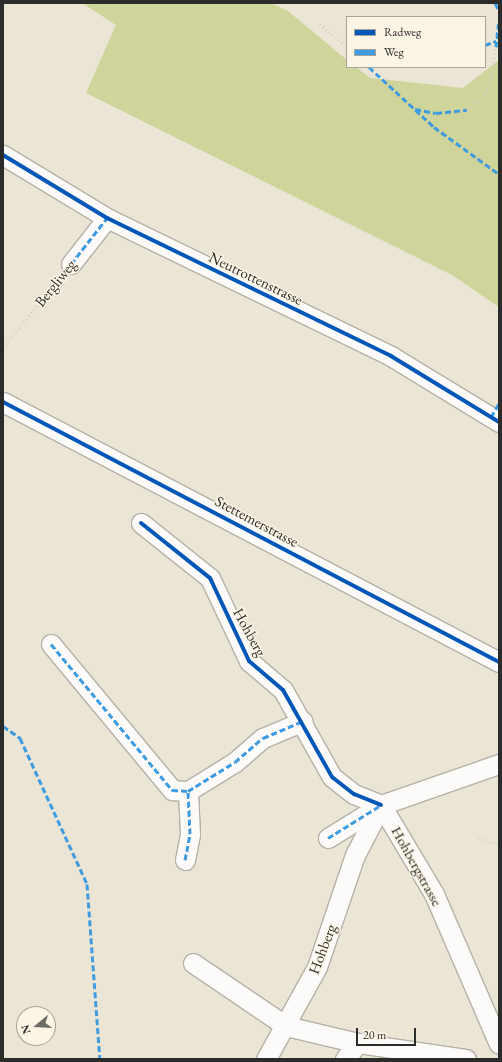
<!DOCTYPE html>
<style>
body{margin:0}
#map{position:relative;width:502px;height:1062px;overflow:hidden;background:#eae5d5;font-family:"EB Garamond",serif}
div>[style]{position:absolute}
.green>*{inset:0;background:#ced49a}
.path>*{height:2.5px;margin-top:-1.25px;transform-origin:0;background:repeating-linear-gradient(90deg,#d4d2ce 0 1px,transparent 0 4px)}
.roads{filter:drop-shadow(1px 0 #b4b1a7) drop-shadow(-1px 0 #b4b1a7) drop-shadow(0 1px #b4b1a7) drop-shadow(0 -1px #b4b1a7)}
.street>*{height:19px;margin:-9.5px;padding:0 9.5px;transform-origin:9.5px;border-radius:9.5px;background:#fcfbf9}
.quiet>*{height:3px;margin-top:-1.5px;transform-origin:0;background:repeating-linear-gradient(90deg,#3d9ce1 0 6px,transparent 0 9px)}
.cycleway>*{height:4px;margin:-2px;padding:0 2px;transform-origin:2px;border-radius:2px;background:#0057b8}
span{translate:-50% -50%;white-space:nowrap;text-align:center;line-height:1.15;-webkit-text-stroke:3px #fcf5e5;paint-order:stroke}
.street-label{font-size:15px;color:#2b2b2b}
.frame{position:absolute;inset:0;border:4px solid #2b2b2b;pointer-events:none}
.legend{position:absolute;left:346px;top:16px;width:140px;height:52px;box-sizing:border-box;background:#fcf5e5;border:1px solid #a8a49b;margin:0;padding:5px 7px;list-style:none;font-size:12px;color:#2b2b2b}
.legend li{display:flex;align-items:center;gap:8px;height:20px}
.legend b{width:20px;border:1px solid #a8a49b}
.north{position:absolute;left:16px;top:1006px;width:40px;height:40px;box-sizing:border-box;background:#fcf5e5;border:1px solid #a8a49b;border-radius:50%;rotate:252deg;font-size:11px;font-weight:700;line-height:16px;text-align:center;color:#2b2b2b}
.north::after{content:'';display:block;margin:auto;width:14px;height:18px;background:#6e6c66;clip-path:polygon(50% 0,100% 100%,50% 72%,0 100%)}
.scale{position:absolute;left:356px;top:1028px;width:60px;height:18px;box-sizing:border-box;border:2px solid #2b2b2b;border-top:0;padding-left:5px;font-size:12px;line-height:14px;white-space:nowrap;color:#2b2b2b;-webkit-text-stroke:3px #fcf5e5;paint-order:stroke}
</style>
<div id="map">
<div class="green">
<i style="clip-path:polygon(82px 3px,271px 3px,288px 11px,347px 60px,347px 67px,356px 67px,370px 78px,463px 88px,499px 60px,499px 307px,452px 275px,86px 93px,116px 25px)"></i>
</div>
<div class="path">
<i style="left:320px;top:24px;width:35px;rotate:40deg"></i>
<i style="left:467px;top:110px;width:29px;rotate:-44deg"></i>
<i style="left:488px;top:90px;width:44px;rotate:-79.5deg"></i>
<i style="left:3px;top:347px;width:88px;rotate:-50.5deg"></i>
<i style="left:478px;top:837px;width:22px;rotate:21deg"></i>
</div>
<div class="roads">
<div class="street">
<i style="left:3px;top:155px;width:122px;rotate:31.2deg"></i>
<i style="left:107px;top:218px;width:316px;rotate:25.9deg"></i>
<i style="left:391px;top:356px;width:127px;rotate:31.4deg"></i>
<i style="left:71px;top:264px;width:58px;rotate:-52deg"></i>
<i style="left:3px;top:402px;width:560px;rotate:27.66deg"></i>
<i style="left:141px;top:523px;width:88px;rotate:38.6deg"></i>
<i style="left:210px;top:578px;width:92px;rotate:64.8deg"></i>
<i style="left:249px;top:661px;width:45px;rotate:40.5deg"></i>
<i style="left:283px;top:690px;width:100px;rotate:60.6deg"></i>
<i style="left:332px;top:777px;width:28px;rotate:38deg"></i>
<i style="left:354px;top:794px;width:29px;rotate:22deg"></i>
<i style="left:51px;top:644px;width:190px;rotate:50.3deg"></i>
<i style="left:172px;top:790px;width:16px;rotate:4deg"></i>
<i style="left:188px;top:791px;width:55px;rotate:-31.7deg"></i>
<i style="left:235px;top:762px;width:37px;rotate:-41deg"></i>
<i style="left:263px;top:738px;width:43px;rotate:-23deg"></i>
<i style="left:381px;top:805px;width:104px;rotate:59.2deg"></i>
<i style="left:434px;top:894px;width:163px;rotate:66.6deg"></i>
<i style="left:328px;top:838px;width:62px;rotate:-31.9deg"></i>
<i style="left:381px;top:805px;width:125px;rotate:-19.2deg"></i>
<i style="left:185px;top:860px;width:26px;rotate:-79deg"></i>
<i style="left:190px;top:834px;width:43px;rotate:-92.7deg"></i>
<i style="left:193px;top:963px;width:112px;rotate:34.1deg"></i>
<i style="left:286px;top:1026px;width:74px;rotate:13.3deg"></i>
<i style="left:358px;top:1043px;width:109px;rotate:8.4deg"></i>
<i style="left:266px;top:1059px;width:105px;rotate:-61deg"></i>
<i style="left:317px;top:967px;width:118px;rotate:-71.3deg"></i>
<i style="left:355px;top:855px;width:56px;rotate:-62.5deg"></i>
<i style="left:345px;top:1059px;width:21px;rotate:-51deg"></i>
</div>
</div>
<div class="quiet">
<i style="left:495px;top:3px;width:8px;rotate:60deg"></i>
<i style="left:485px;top:45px;width:12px;rotate:-20deg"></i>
<i style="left:496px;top:47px;width:27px;rotate:-84deg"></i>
<i style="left:369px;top:67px;width:88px;rotate:42.7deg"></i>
<i style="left:434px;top:127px;width:80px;rotate:35.9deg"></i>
<i style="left:415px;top:109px;width:21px;rotate:11deg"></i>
<i style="left:436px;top:113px;width:31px;rotate:-6deg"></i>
<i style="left:71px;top:264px;width:58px;rotate:-52deg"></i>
<i style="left:491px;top:417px;width:16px;rotate:-60deg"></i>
<i style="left:51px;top:644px;width:190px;rotate:50.3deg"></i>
<i style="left:172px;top:790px;width:16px;rotate:4deg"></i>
<i style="left:188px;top:791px;width:55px;rotate:-31.7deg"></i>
<i style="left:235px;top:762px;width:37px;rotate:-41deg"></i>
<i style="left:263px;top:738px;width:43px;rotate:-23deg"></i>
<i style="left:3px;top:726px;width:21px;rotate:35deg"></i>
<i style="left:20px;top:738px;width:161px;rotate:65.3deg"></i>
<i style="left:87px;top:884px;width:175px;rotate:85.8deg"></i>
<i style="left:328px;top:838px;width:62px;rotate:-31.9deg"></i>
<i style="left:185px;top:860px;width:26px;rotate:-79deg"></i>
<i style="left:190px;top:834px;width:43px;rotate:-92.7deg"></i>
</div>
<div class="cycleway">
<i style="left:3px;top:155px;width:122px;rotate:31.2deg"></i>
<i style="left:107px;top:218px;width:316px;rotate:25.9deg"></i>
<i style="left:391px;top:356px;width:127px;rotate:31.4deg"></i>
<i style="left:3px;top:402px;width:560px;rotate:27.66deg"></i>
<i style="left:141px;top:523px;width:88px;rotate:38.6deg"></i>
<i style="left:210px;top:578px;width:92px;rotate:64.8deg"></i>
<i style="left:249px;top:661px;width:45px;rotate:40.5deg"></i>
<i style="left:283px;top:690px;width:100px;rotate:60.6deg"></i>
<i style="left:332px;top:777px;width:28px;rotate:38deg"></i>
<i style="left:354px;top:794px;width:29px;rotate:22deg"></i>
</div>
<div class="street-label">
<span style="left:256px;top:278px;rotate:26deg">Neutrottenstrasse</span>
<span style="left:55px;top:283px;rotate:-51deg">Bergliweg</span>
<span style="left:257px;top:521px;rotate:28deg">Stettemerstrasse</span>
<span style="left:250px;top:632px;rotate:61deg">Hohberg</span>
<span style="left:417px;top:866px;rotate:61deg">Hohbergstrasse</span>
<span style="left:322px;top:949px;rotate:-69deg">Hohberg</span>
</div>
<div class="frame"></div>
<ul class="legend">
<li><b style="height:5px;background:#0057b8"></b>Radweg</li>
<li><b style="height:5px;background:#3d9ce1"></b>Weg</li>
</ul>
<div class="north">N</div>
<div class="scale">20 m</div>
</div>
